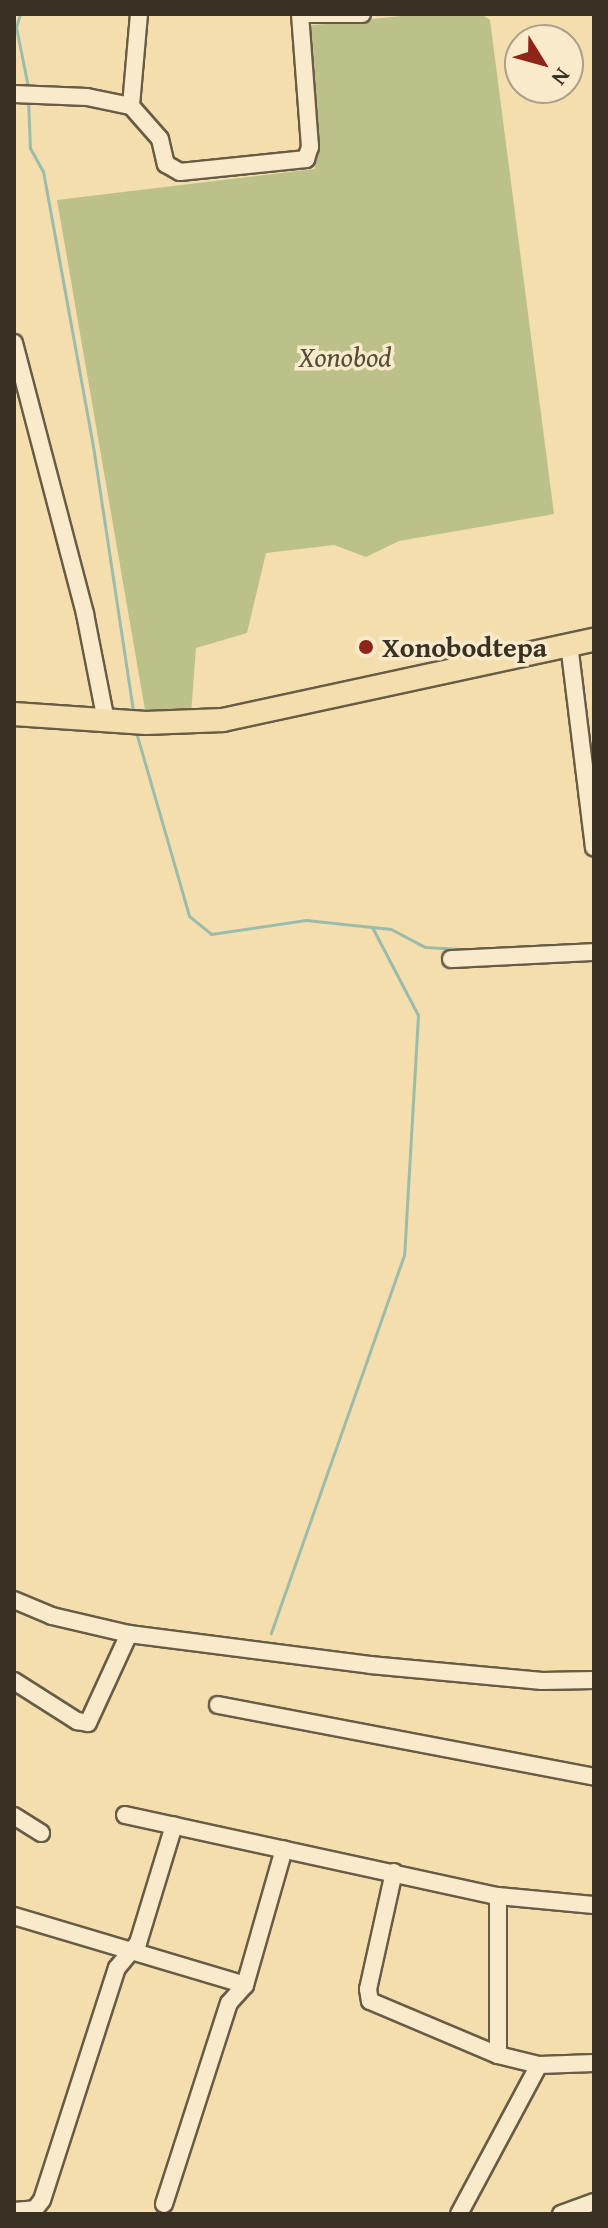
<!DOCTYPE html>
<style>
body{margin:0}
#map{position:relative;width:608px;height:2228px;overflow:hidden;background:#f4deae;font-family:"Gentium Book Plus",serif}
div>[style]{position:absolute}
.green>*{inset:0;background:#bcc18a}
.stream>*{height:3px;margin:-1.5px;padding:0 1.5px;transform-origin:1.5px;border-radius:1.5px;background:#9cbcab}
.roads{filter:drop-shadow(2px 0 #685c47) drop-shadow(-2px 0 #685c47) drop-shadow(0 2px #685c47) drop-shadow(0 -2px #685c47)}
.minor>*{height:16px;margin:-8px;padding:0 8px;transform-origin:8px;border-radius:8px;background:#f8eaca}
.major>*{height:22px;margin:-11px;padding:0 11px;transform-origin:11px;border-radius:11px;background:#f4deae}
.dots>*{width:22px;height:22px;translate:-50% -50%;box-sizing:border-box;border:4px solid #f8eaca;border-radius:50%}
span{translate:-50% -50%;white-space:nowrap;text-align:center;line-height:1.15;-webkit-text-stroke:7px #f8eaca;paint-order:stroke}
.park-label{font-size:28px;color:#544e39;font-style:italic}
.poi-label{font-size:28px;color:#3a3125;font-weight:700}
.left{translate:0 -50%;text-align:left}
.frame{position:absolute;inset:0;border:16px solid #3a3125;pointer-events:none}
.north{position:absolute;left:504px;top:24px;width:80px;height:80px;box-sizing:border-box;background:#f8eaca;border:2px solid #aca088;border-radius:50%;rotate:127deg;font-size:22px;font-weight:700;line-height:32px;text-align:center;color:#3a3125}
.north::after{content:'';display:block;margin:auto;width:28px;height:36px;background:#8f2418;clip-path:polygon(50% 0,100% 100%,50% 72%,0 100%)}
</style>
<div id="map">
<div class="green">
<i style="clip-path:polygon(421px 14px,481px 14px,490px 20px,554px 514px,399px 541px,366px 557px,334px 545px,266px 553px,247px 633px,196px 648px,191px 714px,145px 710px,57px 200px,315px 169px,305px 26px)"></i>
</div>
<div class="stream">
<i style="left:20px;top:14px;width:14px;rotate:107deg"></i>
<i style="left:16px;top:27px;width:61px;rotate:78.7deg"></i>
<i style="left:28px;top:99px;width:49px;rotate:87.7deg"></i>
<i style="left:30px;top:148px;width:26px;rotate:61deg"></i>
<i style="left:43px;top:171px;width:280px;rotate:79.7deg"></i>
<i style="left:93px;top:446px;width:269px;rotate:81.4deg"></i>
<i style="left:136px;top:732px;width:191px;rotate:73.9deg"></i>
<i style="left:189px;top:916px;width:28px;rotate:39deg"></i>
<i style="left:211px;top:934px;width:96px;rotate:-8.4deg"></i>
<i style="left:306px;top:920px;width:66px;rotate:6.1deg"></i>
<i style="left:372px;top:927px;width:99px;rotate:62.4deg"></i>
<i style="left:418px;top:1015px;width:240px;rotate:93.3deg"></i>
<i style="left:404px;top:1255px;width:401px;rotate:109.4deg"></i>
<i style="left:372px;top:927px;width:19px;rotate:6deg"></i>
<i style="left:391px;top:929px;width:38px;rotate:28deg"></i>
<i style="left:425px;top:947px;width:53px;rotate:3.2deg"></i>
<i style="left:570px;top:945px;width:24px;rotate:-5deg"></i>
</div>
<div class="roads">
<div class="minor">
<i style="left:139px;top:14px;width:92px;rotate:95deg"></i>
<i style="left:131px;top:106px;width:44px;rotate:48.7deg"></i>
<i style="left:160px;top:139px;width:26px;rotate:77deg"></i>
<i style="left:166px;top:164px;width:16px;rotate:30deg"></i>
<i style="left:180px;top:172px;width:127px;rotate:-5.9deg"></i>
<i style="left:306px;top:159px;width:13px;rotate:-72deg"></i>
<i style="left:310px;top:147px;width:133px;rotate:-94.3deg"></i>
<i style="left:307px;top:14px;width:55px"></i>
<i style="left:14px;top:94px;width:73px;rotate:2.4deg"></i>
<i style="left:87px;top:97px;width:45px;rotate:11.6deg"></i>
<i style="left:14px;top:343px;width:280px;rotate:75.3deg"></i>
<i style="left:85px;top:614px;width:109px;rotate:78.9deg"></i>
<i style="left:569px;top:644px;width:205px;rotate:83deg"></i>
<i style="left:451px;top:959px;width:143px;rotate:-2.8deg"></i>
<i style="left:14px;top:1600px;width:41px;rotate:22.8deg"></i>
<i style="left:52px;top:1616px;width:79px;rotate:13.2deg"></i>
<i style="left:129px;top:1634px;width:243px;rotate:7.3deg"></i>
<i style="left:370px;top:1665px;width:173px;rotate:5.3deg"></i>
<i style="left:542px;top:1681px;width:52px;rotate:-1.1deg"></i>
<i style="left:14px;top:1681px;width:75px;rotate:32.4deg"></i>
<i style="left:77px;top:1721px;width:11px;rotate:10deg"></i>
<i style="left:88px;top:1723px;width:98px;rotate:-65.3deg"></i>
<i style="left:218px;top:1705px;width:383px;rotate:10.8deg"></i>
<i style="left:125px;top:1815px;width:382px;rotate:12.3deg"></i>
<i style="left:498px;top:1896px;width:96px;rotate:5.4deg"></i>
<i style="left:14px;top:1816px;width:32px;rotate:32deg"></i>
<i style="left:394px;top:1872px;width:120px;rotate:102.5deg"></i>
<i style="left:368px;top:1989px;width:12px;rotate:81deg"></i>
<i style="left:370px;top:2001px;width:139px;rotate:22.9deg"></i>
<i style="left:498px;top:2055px;width:42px;rotate:13.7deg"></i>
<i style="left:14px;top:1916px;width:241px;rotate:16.6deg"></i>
<i style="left:498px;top:2055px;width:159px;rotate:-90deg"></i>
<i style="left:164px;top:2204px;width:211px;rotate:-72.1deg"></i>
<i style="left:229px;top:2003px;width:24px;rotate:-48deg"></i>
<i style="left:245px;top:1985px;width:141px;rotate:-74deg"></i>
<i style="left:14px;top:2211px;width:21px;rotate:-5deg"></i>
<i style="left:35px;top:2209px;width:11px;rotate:-52deg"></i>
<i style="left:42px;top:2200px;width:244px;rotate:-72.1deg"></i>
<i style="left:117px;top:1968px;width:33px;rotate:-50deg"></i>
<i style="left:138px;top:1943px;width:123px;rotate:-73deg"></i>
<i style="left:459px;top:2214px;width:169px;rotate:-61.8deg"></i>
<i style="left:539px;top:2065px;width:55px;rotate:-2.1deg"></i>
<i style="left:561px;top:2214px;width:35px;rotate:-20deg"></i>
</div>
<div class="major">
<i style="left:14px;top:714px;width:132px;rotate:3.9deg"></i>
<i style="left:146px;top:723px;width:77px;rotate:-2.2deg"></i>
<i style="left:223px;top:720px;width:380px;rotate:-12.2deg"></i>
</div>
</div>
<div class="dots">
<i style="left:366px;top:647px;background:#8f2418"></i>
</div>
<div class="park-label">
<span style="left:345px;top:357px">Xonobod</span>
</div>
<div class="poi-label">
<span class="left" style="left:382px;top:647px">Xonobodtepa</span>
</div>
<div class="frame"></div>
<div class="north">N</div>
</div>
